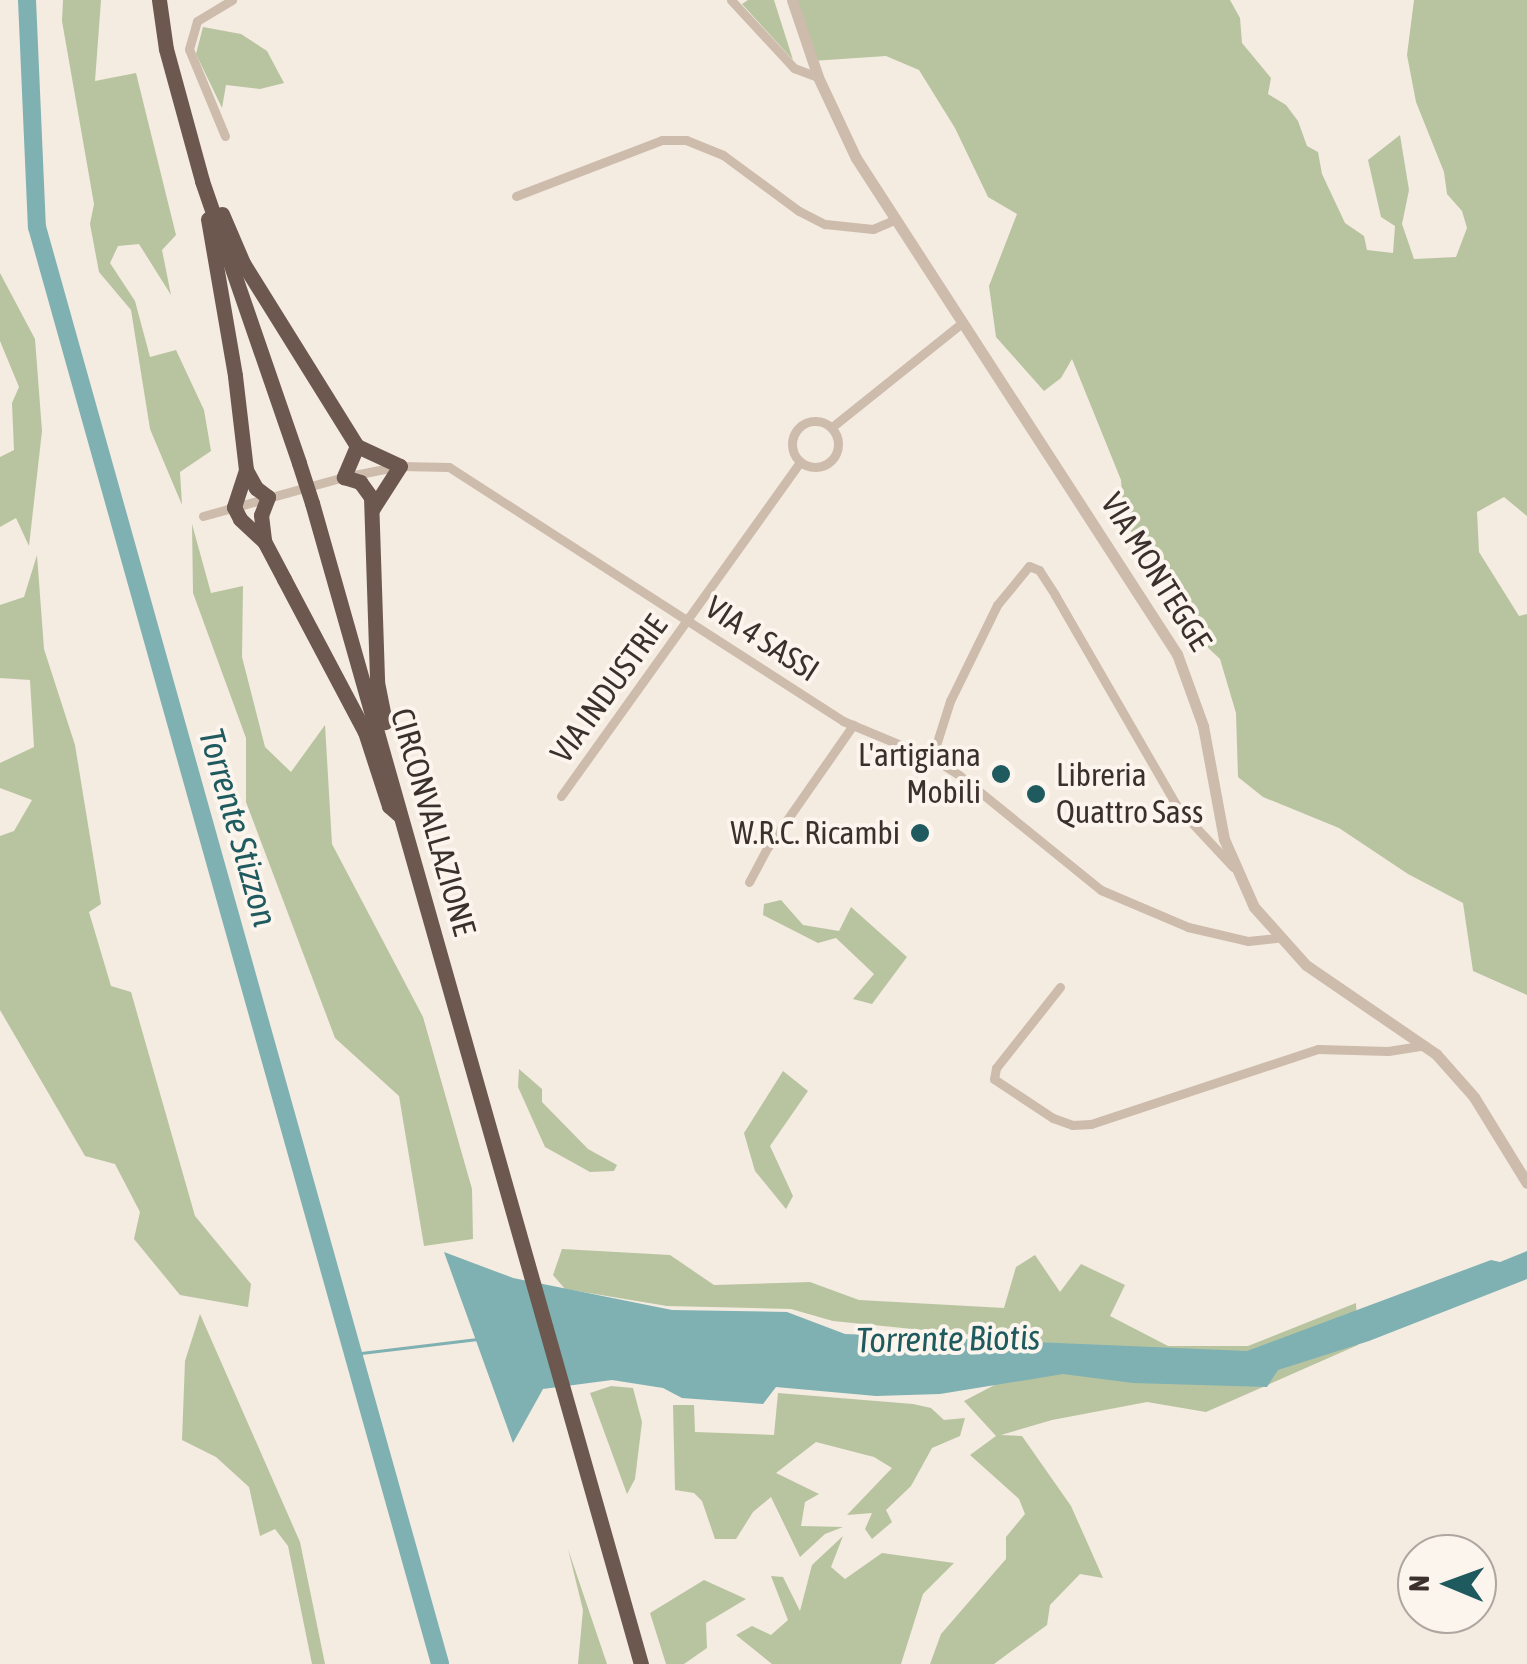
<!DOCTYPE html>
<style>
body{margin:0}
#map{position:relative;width:1527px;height:1664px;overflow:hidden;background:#f4ebe1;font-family:"Asap Condensed",sans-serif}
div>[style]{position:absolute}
.green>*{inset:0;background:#b8c4a0}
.water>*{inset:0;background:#7fb0b2}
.stream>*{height:2.5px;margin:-1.25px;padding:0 1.25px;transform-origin:1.25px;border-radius:1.25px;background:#7fb0b2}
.river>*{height:18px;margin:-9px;padding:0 9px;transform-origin:9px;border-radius:9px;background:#7fb0b2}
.minor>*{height:9px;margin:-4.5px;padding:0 4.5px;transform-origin:4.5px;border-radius:4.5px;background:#cdbbac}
.minor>.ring{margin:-4.5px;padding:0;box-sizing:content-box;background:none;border:9px solid #cdbbac;border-radius:50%}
.tertiary>*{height:11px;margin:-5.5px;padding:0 5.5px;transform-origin:5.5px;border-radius:5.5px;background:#cdbbac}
.trunk>*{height:15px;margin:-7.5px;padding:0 7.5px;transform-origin:7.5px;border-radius:7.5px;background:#6c584f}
.trunk-bridge>*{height:15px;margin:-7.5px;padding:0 7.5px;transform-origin:7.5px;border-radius:7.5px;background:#6c584f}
.dots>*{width:28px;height:28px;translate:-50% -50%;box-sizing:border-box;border:5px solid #fbf5ee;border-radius:50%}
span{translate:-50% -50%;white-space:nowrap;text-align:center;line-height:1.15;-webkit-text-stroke:8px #fbf5ee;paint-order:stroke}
.street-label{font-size:32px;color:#3b302b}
.poi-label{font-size:32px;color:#3b302b}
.right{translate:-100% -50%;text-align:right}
.left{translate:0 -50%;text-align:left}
.water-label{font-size:35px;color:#1f5a5e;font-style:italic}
.north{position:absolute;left:1397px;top:1534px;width:100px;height:100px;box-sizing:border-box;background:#fbf5ee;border:2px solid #aea6a0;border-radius:50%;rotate:271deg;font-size:28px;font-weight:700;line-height:40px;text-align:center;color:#3b302b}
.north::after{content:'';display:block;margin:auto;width:35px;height:45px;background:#1f5a5e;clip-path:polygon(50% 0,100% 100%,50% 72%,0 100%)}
</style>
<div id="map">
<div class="green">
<i style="clip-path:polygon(63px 0,101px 0,95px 81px,136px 73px,176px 235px,162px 250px,171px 295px,139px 244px,118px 246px,110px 263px,135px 301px,150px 357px,176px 350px,204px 410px,211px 451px,180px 472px,182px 505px,150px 429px,131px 310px,99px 272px,90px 224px,94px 204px,62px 21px)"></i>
<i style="clip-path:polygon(748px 0,774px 0,793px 60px,742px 4px)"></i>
<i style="clip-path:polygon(792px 0,1230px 0,1240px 18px,1242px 43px,1271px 78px,1268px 94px,1286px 105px,1298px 121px,1307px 146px,1318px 152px,1322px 174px,1345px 223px,1364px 236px,1367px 250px,1393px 253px,1395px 226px,1381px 217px,1368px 160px,1400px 135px,1409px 190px,1402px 224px,1414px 259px,1456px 257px,1467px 228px,1462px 211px,1447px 194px,1444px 172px,1416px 102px,1407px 55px,1414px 0,1527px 0,1527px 516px,1504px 497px,1477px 512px,1479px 552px,1519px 616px,1527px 614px,1527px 995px,1473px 971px,1463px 903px,1408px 874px,1339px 828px,1263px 797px,1238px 777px,1236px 713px,1220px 659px,1203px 643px,1188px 593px,1124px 524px,1121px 480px,1072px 359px,1061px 378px,1044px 391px,996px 337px,989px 286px,1017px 214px,988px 197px,955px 128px,919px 70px,886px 56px,812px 61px)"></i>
<i style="clip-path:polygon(203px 27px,241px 34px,267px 51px,284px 83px,260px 89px,226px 85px,222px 108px,196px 54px)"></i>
<i style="clip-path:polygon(0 273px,35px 339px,42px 431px,29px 546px,16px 518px,0 527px,0 457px,14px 450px,12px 403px,19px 387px,0 341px)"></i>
<i style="clip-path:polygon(192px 524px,211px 593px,243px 586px,242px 657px,265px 747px,291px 772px,325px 725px,332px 844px,423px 1017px,472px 1189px,473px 1239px,424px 1246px,399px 1096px,335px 1038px,246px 802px,246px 738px,193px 593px)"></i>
<i style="clip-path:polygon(37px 555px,44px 649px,75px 745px,101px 904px,89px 912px,111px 986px,131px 992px,195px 1216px,251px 1284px,248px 1307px,180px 1295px,134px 1239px,140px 1212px,115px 1164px,85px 1156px,0 1010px,0 836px,14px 831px,32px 800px,0 788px,0 763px,34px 747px,30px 680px,0 678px,0 605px,24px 597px)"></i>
<i style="clip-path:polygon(781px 900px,803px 925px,839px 931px,851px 907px,907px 957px,872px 1004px,853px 999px,874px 974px,836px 938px,818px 943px,763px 915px,764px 904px)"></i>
<i style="clip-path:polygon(519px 1069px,542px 1089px,542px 1102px,588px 1149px,617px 1165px,614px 1171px,590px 1172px,545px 1147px,518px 1087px)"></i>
<i style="clip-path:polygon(783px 1071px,808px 1091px,770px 1146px,793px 1196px,786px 1209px,755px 1171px,744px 1133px)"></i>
<i style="clip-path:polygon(562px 1249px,670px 1255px,714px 1285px,810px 1282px,859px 1300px,1004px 1308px,1016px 1267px,1035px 1255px,1060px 1292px,1081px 1264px,1125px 1285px,1110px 1316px,1168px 1346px,1248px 1346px,1356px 1303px,1358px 1345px,1206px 1412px,1147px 1402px,1052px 1420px,1001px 1435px,1022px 1436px,1071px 1506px,1103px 1578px,1080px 1574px,1050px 1605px,1047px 1625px,994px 1664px,930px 1664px,941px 1634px,1006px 1559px,1006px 1537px,1025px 1514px,1019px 1499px,970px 1455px,996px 1436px,964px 1401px,1004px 1380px,1003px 1338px,833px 1321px,791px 1309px,667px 1306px,565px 1289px,553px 1275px)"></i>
<i style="clip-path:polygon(200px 1314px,300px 1542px,325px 1664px,312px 1664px,288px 1546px,275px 1529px,260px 1536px,249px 1487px,216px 1457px,182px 1440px,185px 1361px)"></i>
<i style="clip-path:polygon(611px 1386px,633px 1388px,642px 1422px,635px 1479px,627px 1494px,590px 1393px)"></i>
<i style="clip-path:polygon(778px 1393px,913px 1404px,931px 1408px,944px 1420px,965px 1418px,960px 1436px,932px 1448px,911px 1486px,886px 1510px,892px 1522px,872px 1539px,865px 1529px,872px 1513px,847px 1515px,892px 1468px,874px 1457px,816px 1442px,776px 1473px,819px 1494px,805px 1502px,801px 1526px,843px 1527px,825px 1534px,800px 1557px,771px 1497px,753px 1512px,736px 1539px,715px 1539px,702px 1501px,694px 1493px,675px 1490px,673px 1405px,694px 1405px,695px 1432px,774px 1435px)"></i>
<i style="clip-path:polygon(843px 1536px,831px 1567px,845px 1579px,882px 1553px,954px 1563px,923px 1594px,901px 1664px,772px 1664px,736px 1635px,752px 1626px,771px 1635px,788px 1620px,771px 1576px,783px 1577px,800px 1611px,812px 1565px)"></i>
<i style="clip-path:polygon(568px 1549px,607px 1664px,578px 1664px,583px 1610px)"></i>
<i style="clip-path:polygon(704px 1580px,746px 1599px,706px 1623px,707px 1648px,684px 1664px,666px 1664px,650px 1613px)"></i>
</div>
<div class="water">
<i style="clip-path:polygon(1527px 1251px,1527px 1279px,1369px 1341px,1278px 1370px,1267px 1387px,1133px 1383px,1063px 1374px,940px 1394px,876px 1396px,776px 1387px,763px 1404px,682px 1398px,663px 1388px,612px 1380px,543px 1389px,513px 1443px,444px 1252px,513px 1278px,672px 1310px,787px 1312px,845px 1334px,1247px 1351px,1491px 1260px,1500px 1262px)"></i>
</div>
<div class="stream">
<i style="left:353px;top:1354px;width:125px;rotate:-6.9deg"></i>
</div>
<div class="river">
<i style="left:27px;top:0;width:227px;rotate:87.5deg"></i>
<i style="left:37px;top:227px;width:1492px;rotate:74.33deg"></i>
</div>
<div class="minor">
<i style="left:731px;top:0;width:93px;rotate:47.2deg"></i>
<i style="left:794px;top:68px;width:26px;rotate:21deg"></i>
<i style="left:225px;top:136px;width:94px;rotate:-112.5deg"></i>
<i style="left:189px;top:49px;width:29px;rotate:-74deg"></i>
<i style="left:197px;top:21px;width:41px;rotate:-31deg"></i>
<i style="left:516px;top:196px;width:156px;rotate:-21deg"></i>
<i style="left:662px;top:140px;width:24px"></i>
<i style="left:686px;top:140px;width:40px;rotate:22deg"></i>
<i style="left:723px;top:155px;width:94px;rotate:36.4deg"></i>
<i style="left:799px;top:211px;width:29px;rotate:27deg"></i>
<i style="left:825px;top:224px;width:48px;rotate:5.9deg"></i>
<i style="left:873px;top:229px;width:25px;rotate:-23deg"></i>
<i class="ring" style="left:792px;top:421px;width:37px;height:37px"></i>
<i style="left:832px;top:427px;width:168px;rotate:-38.7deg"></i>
<i style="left:203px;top:516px;width:146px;rotate:-15.5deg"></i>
<i style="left:344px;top:477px;width:57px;rotate:-11.1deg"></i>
<i style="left:400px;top:466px;width:49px;rotate:1.2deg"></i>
<i style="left:449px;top:467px;width:469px;rotate:32.8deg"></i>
<i style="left:843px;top:721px;width:96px;rotate:22.6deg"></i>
<i style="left:932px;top:758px;width:32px;rotate:32deg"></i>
<i style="left:959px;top:775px;width:183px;rotate:39deg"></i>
<i style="left:1101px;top:890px;width:95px;rotate:23deg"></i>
<i style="left:1188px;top:927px;width:62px;rotate:13.1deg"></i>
<i style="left:1248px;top:941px;width:30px;rotate:-6deg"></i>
<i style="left:932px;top:758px;width:60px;rotate:-72.5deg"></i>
<i style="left:950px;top:701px;width:107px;rotate:-63.9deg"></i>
<i style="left:997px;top:605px;width:50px;rotate:-50.6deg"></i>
<i style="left:1029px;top:566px;width:11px;rotate:22deg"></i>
<i style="left:1039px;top:570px;width:30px;rotate:57deg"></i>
<i style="left:1055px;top:595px;width:246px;rotate:60deg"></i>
<i style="left:1178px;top:808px;width:81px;rotate:47deg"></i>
<i style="left:561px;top:796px;width:409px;rotate:-54.4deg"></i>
<i style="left:749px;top:882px;width:40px;rotate:-62deg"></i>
<i style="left:768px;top:847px;width:149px;rotate:-55.1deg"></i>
<i style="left:1060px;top:987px;width:103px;rotate:128.3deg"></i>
<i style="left:996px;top:1068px;width:11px;rotate:100deg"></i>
<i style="left:994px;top:1079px;width:71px;rotate:33.5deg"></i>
<i style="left:1053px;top:1118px;width:20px;rotate:20deg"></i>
<i style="left:1072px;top:1125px;width:19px;rotate:-3deg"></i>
<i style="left:1091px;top:1124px;width:239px;rotate:-18.3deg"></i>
<i style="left:1318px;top:1049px;width:70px;rotate:1.6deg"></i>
<i style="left:1388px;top:1051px;width:37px;rotate:-9deg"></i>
</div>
<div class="tertiary">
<i style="left:792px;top:0;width:81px;rotate:71.3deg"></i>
<i style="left:818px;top:77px;width:89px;rotate:64.9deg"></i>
<i style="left:856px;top:158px;width:591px;rotate:57.09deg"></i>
<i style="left:1177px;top:654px;width:77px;rotate:70.1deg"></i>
<i style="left:1203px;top:726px;width:115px;rotate:79.5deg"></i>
<i style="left:1224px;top:839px;width:74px;rotate:66.2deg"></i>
<i style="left:1254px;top:907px;width:78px;rotate:48.1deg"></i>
<i style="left:1306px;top:965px;width:158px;rotate:34.4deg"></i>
<i style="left:1436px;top:1054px;width:57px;rotate:48.5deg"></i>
<i style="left:1474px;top:1097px;width:101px;rotate:58.4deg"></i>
</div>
<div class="trunk">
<i style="left:159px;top:0;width:49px;rotate:81.9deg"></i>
<i style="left:166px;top:49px;width:137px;rotate:74.7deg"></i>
<i style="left:202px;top:181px;width:298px;rotate:71deg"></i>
<i style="left:222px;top:214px;width:53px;rotate:66.8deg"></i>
<i style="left:243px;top:263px;width:216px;rotate:58.1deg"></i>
<i style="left:357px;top:446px;width:47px;rotate:24.9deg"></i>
<i style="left:400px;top:466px;width:50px;rotate:122.7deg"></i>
<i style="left:208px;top:219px;width:159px;rotate:80.2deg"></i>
<i style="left:235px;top:376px;width:95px;rotate:83.3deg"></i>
<i style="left:246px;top:470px;width:21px;rotate:61deg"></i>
<i style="left:256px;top:488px;width:15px;rotate:37deg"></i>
<i style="left:268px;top:497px;width:19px;rotate:111deg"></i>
<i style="left:261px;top:515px;width:26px;rotate:83deg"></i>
<i style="left:357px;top:446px;width:34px;rotate:113deg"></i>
<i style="left:344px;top:477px;width:17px;rotate:17deg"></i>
<i style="left:360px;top:482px;width:19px;rotate:54deg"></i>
<i style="left:371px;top:497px;width:185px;rotate:88.1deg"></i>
<i style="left:377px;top:682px;width:41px;rotate:78.7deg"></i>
<i style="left:246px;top:470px;width:39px;rotate:108deg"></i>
<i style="left:234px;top:507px;width:13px;rotate:63deg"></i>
<i style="left:240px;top:519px;width:33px;rotate:43deg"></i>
<i style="left:264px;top:541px;width:43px;rotate:62.2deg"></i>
<i style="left:284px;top:579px;width:173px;rotate:62.1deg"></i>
<i style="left:365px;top:732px;width:78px;rotate:72deg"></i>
<i style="left:389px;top:806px;width:12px;rotate:42deg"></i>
<i style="left:312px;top:503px;width:1207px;rotate:74.18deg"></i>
</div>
<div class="trunk-bridge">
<i style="left:299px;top:463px;width:42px;rotate:72deg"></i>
</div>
<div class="dots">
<i style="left:1001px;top:774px;background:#1f5a5e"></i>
<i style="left:1036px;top:794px;background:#1f5a5e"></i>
<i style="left:920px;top:833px;background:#1f5a5e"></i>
</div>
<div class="street-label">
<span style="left:1156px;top:572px;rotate:58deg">VIA MONTEGGE</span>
<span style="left:762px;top:639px;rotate:33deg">VIA 4 SASSI</span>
<span style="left:609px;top:689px;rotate:-54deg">VIA INDUSTRIE</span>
<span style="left:433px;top:822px;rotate:74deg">CIRCONVALLAZIONE</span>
</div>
<div class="poi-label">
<span class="right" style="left:981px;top:774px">L'artigiana<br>Mobili</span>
<span class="left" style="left:1056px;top:794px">Libreria<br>Quattro Sass</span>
<span class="right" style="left:900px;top:833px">W.R.C. Ricambi</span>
</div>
<div class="water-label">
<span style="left:239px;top:827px;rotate:74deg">Torrente Stizzon</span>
<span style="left:948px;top:1338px;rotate:-1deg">Torrente Biotis</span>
</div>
<div class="north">N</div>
</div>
